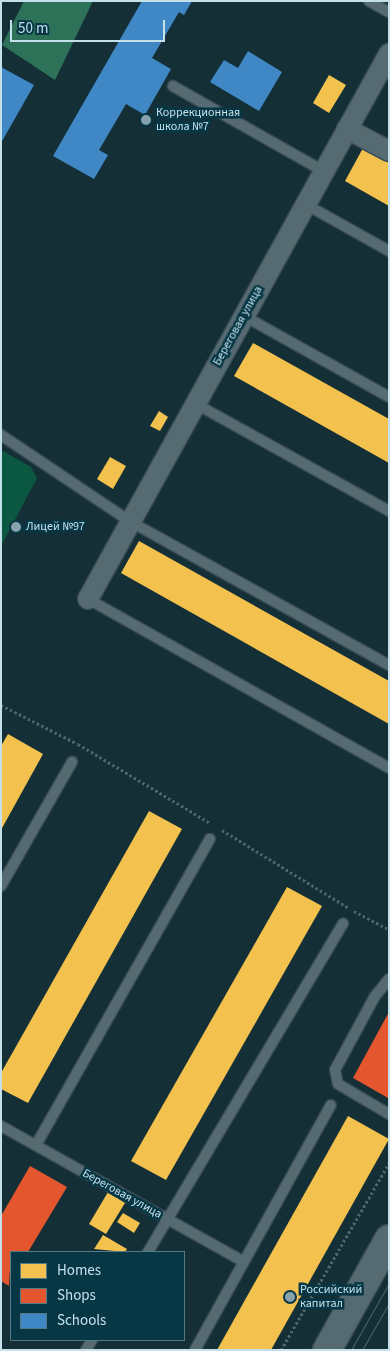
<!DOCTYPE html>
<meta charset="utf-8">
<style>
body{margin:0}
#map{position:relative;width:390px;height:1351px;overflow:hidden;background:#152f37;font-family:"Source Sans 3",sans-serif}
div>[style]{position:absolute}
.green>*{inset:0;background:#0b5841}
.forest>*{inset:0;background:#2d7258}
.homes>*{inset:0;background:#f2c14e}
.shops>*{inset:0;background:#e4572e}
.schools>*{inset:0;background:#3f88c5}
.path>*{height:3px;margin-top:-1.5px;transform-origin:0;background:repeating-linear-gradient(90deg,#52656c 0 2.5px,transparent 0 5px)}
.roads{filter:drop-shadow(1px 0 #384b52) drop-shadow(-1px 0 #384b52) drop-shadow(0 1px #384b52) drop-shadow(0 -1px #384b52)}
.service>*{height:10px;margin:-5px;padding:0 5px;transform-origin:5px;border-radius:5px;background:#556a71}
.minor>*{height:20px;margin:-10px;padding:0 10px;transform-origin:10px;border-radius:10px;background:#556a71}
.secondary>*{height:28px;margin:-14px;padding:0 14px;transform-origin:14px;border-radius:14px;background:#556a71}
.tram>*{height:1px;margin:-0.5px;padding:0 0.5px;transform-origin:0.5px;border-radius:0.5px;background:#50656b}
.dots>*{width:14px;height:14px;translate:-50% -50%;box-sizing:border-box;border:2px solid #073645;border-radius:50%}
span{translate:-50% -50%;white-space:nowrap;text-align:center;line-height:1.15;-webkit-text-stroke:5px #073645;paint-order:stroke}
.poi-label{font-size:12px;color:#c4e0eb}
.left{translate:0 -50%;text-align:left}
.street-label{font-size:12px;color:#c4e0eb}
.frame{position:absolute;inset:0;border:2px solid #c4e0eb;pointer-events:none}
.legend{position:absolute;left:10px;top:1251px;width:175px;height:90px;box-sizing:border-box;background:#073645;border:1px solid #537a87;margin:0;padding:6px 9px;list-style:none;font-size:15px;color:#c4e0eb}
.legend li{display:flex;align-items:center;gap:10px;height:25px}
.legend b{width:25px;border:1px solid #537a87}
.scale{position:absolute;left:10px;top:20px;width:155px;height:22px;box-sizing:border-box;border:2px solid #c4e0eb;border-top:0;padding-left:6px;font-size:15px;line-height:18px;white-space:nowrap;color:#c4e0eb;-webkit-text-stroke:4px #073645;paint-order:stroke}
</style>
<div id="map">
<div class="green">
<i style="clip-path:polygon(1px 450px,31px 467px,37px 478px,1px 546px)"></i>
</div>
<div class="forest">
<i style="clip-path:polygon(24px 1px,93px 1px,55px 80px,2px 45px)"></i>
</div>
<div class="homes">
<i style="clip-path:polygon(329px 75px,346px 85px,329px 113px,313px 103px)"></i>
<i style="clip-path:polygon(363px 148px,389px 163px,389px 206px,345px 181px)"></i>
<i style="clip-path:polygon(253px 343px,389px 419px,389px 463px,234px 376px)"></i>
<i style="clip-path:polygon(159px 411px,168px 417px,160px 431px,150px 426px)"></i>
<i style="clip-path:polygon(110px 457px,126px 466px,113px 489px,97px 479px)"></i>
<i style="clip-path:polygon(139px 541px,389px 681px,389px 724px,121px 573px)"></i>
<i style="clip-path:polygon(8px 734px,43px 754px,1px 830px,1px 746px)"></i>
<i style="clip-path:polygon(149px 811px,182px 829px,28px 1103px,1px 1089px,1px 1073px)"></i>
<i style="clip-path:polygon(287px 887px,322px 906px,166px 1180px,131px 1161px)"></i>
<i style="clip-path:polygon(348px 1116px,389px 1139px,271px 1350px,217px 1350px)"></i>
<i style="clip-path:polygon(108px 1192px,125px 1203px,106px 1234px,89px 1224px)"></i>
<i style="clip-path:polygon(123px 1213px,140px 1223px,134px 1233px,117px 1222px)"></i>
<i style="clip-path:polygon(103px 1235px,127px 1249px,125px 1252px,94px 1249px)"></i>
</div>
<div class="shops">
<i style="clip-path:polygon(389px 1012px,389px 1096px,388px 1098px,353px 1078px)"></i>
<i style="clip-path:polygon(30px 1166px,67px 1187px,28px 1252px,11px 1252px,9px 1286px,1px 1281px,1px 1216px)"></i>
</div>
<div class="schools">
<i style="clip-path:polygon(142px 1px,192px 1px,184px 15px,179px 12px,152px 58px,171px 69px,145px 115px,126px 104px,99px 150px,108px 155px,94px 179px,53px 156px)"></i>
<i style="clip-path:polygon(248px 51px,282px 72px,259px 111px,210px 82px,224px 60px,238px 68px)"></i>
<i style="clip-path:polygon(1px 67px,34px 85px,1px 143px)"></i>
</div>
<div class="path">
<i style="left:1px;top:705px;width:86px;rotate:26.9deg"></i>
<i style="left:78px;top:744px;width:154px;rotate:30.9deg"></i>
<i style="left:222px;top:830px;width:149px;rotate:31.6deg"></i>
<i style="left:354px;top:911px;width:40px;rotate:28deg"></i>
<i style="left:281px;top:1350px;width:216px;rotate:-60deg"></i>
</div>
<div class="roads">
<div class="service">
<i style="left:369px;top:1px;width:23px;rotate:29deg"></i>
<i style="left:173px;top:86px;width:172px;rotate:29.5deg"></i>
<i style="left:305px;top:204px;width:96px;rotate:29.2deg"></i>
<i style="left:244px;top:316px;width:166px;rotate:29.2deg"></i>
<i style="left:196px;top:404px;width:221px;rotate:29deg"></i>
<i style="left:1px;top:435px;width:156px;rotate:33.8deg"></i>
<i style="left:131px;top:522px;width:295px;rotate:29deg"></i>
<i style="left:88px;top:599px;width:345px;rotate:29.3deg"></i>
<i style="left:1px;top:886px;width:143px;rotate:-60.2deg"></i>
<i style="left:389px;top:979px;width:22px;rotate:129deg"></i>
<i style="left:375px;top:996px;width:84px;rotate:118.4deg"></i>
<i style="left:335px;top:1070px;width:14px;rotate:78deg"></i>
<i style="left:338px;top:1084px;width:59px;rotate:30.5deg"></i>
<i style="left:1px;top:1126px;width:278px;rotate:29.2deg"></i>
<i style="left:36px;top:1145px;width:352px;rotate:-60.4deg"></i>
<i style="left:148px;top:1252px;width:382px;rotate:-59.3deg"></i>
<i style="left:86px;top:1350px;width:12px;rotate:-59deg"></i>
<i style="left:195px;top:1350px;width:280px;rotate:-61deg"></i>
</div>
<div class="minor">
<i style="left:347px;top:129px;width:47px;rotate:27.6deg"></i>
<i style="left:88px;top:599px;width:623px;rotate:-61.09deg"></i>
</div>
<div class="secondary">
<i style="left:327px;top:1350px;width:127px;rotate:-60.8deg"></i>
</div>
</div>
<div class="tram">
<i style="left:351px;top:1350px;width:77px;rotate:-60.4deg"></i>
<i style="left:362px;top:1350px;width:54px;rotate:-60.1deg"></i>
</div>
<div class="dots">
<i style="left:146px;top:120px;background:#87a2ac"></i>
<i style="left:16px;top:527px;background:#87a2ac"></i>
<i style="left:290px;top:1297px;background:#87a2ac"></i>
</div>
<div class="poi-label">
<span class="left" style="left:156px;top:120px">Коррекционная<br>школа №7</span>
<span class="left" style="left:26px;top:527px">Лицей №97</span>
<span class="left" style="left:300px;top:1297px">Российский<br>капитал</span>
</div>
<div class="street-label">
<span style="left:238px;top:326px;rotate:-61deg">Береговая улица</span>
<span style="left:122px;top:1194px;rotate:29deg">Береговая улица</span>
</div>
<div class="frame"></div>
<ul class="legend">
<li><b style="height:14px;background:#f2c14e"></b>Homes</li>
<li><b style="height:14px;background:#e4572e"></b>Shops</li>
<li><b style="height:14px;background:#3f88c5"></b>Schools</li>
</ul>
<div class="scale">50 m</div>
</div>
